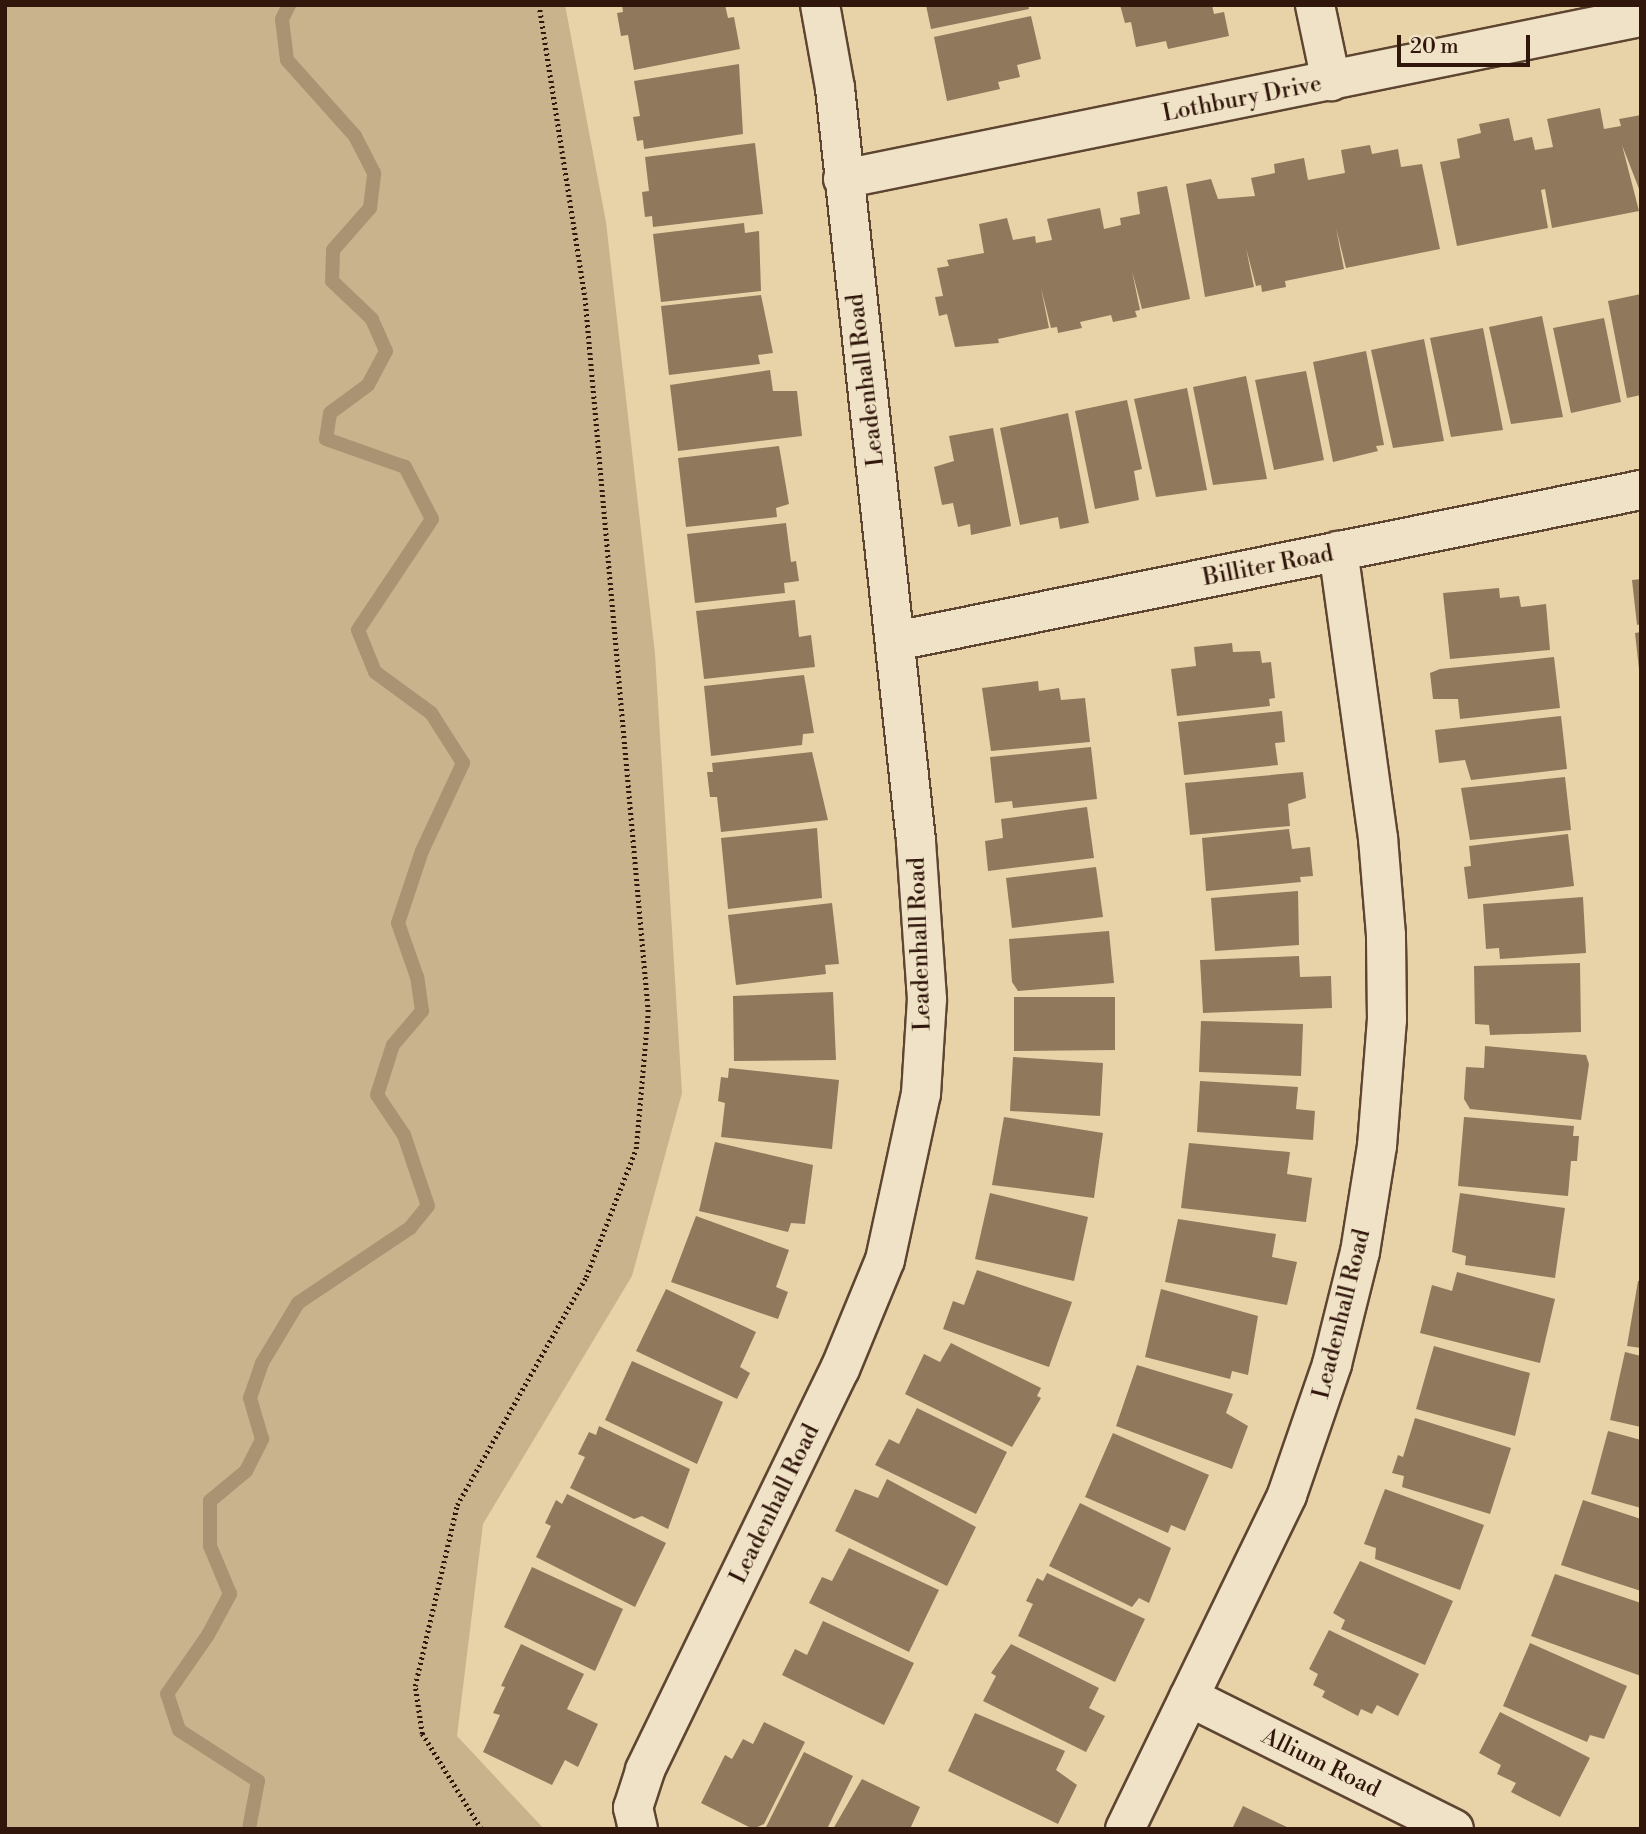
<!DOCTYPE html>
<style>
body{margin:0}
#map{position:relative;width:1646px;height:1834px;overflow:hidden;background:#e7d3a7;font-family:"Libre Bodoni",serif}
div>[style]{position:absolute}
.green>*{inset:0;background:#c8b38c}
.stream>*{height:14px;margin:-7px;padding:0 7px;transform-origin:7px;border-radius:7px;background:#a99372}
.building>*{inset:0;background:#90785c}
.path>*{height:4.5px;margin-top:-2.25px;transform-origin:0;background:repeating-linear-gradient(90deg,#31160b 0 2px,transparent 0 5.5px)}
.roads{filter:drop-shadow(2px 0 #5e4532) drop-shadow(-2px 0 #5e4532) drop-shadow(0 2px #5e4532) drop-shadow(0 -2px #5e4532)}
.minor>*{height:38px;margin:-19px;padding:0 19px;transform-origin:19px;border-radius:19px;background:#efe2c6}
span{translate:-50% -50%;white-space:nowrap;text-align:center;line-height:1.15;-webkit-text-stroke:6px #efe2c6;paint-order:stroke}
.street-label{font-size:23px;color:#31160b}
.frame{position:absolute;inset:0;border:7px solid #31160b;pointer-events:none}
.scale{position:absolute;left:1397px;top:35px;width:133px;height:32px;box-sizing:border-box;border:4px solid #31160b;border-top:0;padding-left:9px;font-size:21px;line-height:24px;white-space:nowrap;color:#31160b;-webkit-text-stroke:5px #efe2c6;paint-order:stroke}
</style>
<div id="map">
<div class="green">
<i style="clip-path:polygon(5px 5px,565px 5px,606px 222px,655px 654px,682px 1093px,632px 1276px,483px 1524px,457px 1736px,544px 1829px,5px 1829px)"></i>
</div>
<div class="stream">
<i style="left:249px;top:1829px;width:49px;rotate:-79.4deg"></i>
<i style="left:258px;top:1781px;width:94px;rotate:-147.2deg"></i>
<i style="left:179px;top:1730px;width:38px;rotate:-108deg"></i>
<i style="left:167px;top:1694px;width:72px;rotate:-55.2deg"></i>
<i style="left:208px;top:1635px;width:47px;rotate:-61.8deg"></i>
<i style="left:230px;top:1594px;width:52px;rotate:-112.6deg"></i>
<i style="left:210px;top:1546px;width:45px;rotate:-90deg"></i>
<i style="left:210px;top:1501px;width:47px;rotate:-39.8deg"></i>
<i style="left:246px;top:1471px;width:36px;rotate:-63deg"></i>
<i style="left:262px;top:1439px;width:43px;rotate:-106.3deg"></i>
<i style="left:250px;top:1398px;width:37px;rotate:-71deg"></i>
<i style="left:262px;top:1363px;width:70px;rotate:-59deg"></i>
<i style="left:298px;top:1303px;width:135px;rotate:-33.8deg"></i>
<i style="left:410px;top:1228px;width:28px;rotate:-51deg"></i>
<i style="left:428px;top:1206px;width:75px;rotate:-108.7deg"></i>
<i style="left:404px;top:1135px;width:48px;rotate:-124deg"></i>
<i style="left:377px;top:1095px;width:52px;rotate:-72.3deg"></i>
<i style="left:393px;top:1045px;width:45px;rotate:-49.5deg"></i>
<i style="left:422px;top:1011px;width:34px;rotate:-98deg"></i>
<i style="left:417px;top:977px;width:57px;rotate:-109.4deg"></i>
<i style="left:398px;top:923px;width:76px;rotate:-71.6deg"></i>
<i style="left:422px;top:851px;width:97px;rotate:-65deg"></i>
<i style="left:463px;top:763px;width:59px;rotate:-122.6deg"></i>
<i style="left:431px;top:713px;width:69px;rotate:-143.8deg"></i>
<i style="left:375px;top:672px;width:45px;rotate:-112deg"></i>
<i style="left:358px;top:630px;width:133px;rotate:-56.3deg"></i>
<i style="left:432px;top:519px;width:59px;rotate:-117.4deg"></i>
<i style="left:405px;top:467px;width:84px;rotate:-160.5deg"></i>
<i style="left:326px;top:439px;width:26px;rotate:-81deg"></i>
<i style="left:330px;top:413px;width:47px;rotate:-36.4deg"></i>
<i style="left:368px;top:385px;width:38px;rotate:-62deg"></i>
<i style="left:386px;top:351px;width:35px;rotate:-114deg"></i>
<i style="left:372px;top:319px;width:55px;rotate:-136.5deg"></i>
<i style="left:332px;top:281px;width:31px;rotate:-88deg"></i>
<i style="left:333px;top:250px;width:56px;rotate:-48.6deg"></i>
<i style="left:370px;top:208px;width:35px;rotate:-83deg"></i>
<i style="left:374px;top:173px;width:42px;rotate:-117.2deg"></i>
<i style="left:355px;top:136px;width:102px;rotate:-131.8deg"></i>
<i style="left:287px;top:60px;width:41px;rotate:-97deg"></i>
<i style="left:282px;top:19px;width:16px;rotate:-63deg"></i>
</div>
<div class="building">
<i style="clip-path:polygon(622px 5px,725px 5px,728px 18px,734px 17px,740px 49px,634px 70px,628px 35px,621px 36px,617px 13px,623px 12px)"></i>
<i style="clip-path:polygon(926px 5px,1028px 5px,1029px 9px,931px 29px)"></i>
<i style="clip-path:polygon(1120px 5px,1212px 5px,1214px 14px,1224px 12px,1229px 36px,1168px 49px,1166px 41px,1136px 47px,1131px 22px,1125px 23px)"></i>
<i style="clip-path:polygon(1031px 16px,1041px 59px,1017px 65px,1020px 77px,998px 82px,1000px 89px,947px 101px,934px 37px)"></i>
<i style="clip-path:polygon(739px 64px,743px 134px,644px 149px,643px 140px,637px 141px,633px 117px,640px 116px,634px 81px)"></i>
<i style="clip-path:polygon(1600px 108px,1604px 129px,1621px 126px,1619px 119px,1641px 115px,1641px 194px,1622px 145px,1639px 211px,1552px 228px,1545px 189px,1541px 190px,1548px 228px,1457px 246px,1440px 162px,1460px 158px,1457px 139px,1481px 133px,1479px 124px,1509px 118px,1514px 141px,1532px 137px,1535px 150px,1553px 147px,1547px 119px)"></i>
<i style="clip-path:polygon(755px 143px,763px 214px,653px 227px,652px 216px,645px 217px,642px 192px,649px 191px,645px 157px)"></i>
<i style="clip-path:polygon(1370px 145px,1372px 154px,1398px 149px,1401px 167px,1422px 164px,1440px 249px,1346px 268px,1336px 228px,1344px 269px,1285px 281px,1286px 287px,1262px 292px,1261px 285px,1256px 286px,1246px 248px,1254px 287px,1205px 297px,1186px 184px,1211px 179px,1218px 199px,1255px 196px,1251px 178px,1275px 173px,1274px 164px,1304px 158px,1308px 180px,1345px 173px,1341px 150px)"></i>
<i style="clip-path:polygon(1167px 186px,1190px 299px,1142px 309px,1132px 271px,1140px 310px,1135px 311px,1137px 317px,1113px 322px,1111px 315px,1080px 322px,1082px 328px,1058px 333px,1057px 327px,1051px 328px,1041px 288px,1049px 328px,998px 339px,999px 343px,955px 347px,947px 314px,939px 316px,935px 297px,943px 296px,937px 268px,949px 266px,947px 260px,984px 253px,979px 224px,1007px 218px,1013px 240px,1035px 236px,1036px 243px,1052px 240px,1047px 219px,1100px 208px,1104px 229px,1121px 225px,1120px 218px,1140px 214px,1137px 192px)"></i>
<i style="clip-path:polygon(744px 223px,745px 233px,759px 231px,761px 291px,661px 302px,653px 234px)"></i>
<i style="clip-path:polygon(1641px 294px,1641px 395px,1627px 398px,1608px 301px)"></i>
<i style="clip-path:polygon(761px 295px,773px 353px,758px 355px,760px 364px,669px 375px,661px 306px)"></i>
<i style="clip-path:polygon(1542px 316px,1563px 417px,1511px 424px,1489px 327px)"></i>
<i style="clip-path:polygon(1604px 318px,1621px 402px,1571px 413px,1553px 328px)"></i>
<i style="clip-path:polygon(1483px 328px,1503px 430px,1451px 437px,1430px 338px)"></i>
<i style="clip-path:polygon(1424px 339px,1444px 441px,1393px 448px,1371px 350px)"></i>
<i style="clip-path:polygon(1366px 351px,1384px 445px,1376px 446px,1378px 451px,1333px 462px,1313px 362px)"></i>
<i style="clip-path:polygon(770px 370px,773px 391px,797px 391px,802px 436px,678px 451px,670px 385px)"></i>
<i style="clip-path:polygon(1306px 371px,1324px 460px,1274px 470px,1255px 380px)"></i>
<i style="clip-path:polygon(1246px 376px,1267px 479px,1213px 485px,1193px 387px)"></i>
<i style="clip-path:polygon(1187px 388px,1207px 490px,1156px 497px,1134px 399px)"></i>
<i style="clip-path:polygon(1127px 400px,1142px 469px,1134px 471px,1139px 500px,1095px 509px,1075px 411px)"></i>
<i style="clip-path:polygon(1068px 413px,1089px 523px,1060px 529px,1058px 517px,1020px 525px,1000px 428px)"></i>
<i style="clip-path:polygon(993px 428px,1011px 526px,971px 535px,970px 524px,958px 527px,953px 503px,942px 505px,934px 467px,954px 461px,949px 436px)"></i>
<i style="clip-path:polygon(779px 446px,789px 504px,776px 508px,777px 517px,686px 527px,678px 458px)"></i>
<i style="clip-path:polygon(786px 523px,791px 562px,796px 561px,799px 581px,784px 583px,785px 593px,695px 603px,687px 534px)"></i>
<i style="clip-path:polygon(1641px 579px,1641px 624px,1637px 625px,1632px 580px)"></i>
<i style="clip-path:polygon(1499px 588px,1500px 598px,1519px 596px,1521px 607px,1546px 604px,1550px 650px,1450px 659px,1443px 593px)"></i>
<i style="clip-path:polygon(795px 600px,799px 637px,811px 635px,815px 667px,704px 679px,696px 611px)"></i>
<i style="clip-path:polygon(1641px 632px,1641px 669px,1639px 669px,1635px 633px)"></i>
<i style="clip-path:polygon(1232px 643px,1233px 652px,1260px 651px,1262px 663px,1271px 662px,1275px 698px,1269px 699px,1270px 706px,1177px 716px,1171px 669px,1196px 666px,1194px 647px)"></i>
<i style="clip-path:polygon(1554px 657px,1560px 708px,1460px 719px,1458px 699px,1433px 699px,1430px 673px,1440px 669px)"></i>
<i style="clip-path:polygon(804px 675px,814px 733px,803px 734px,802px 745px,711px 756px,704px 686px)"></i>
<i style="clip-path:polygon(1038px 681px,1039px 691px,1059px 688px,1061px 700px,1085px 698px,1090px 742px,991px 751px,982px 688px)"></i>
<i style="clip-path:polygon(1282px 711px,1285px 742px,1275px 743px,1278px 765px,1184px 775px,1178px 722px)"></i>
<i style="clip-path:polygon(1561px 716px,1567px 769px,1471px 780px,1465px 760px,1439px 763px,1435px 730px)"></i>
<i style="clip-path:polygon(1091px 747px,1097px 799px,1013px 808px,1012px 801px,995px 803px,990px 757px)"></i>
<i style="clip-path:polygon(812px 752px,828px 820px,721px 832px,717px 797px,710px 797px,707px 772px,713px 772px,712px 763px)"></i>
<i style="clip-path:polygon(1303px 772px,1306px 798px,1288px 804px,1290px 826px,1190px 835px,1185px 783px)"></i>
<i style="clip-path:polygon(1565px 777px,1571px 830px,1470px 840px,1461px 788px)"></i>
<i style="clip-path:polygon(1087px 807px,1094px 858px,988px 871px,985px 841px,1003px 838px,1001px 819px)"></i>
<i style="clip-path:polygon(817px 828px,822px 898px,728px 909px,721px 838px)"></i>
<i style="clip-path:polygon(1289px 829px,1292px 849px,1310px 847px,1313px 876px,1300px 877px,1301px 882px,1206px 891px,1202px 838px)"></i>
<i style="clip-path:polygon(1568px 834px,1574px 886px,1468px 899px,1464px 867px,1471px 866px,1469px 846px)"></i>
<i style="clip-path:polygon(1096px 867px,1103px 917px,1012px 928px,1006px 878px)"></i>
<i style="clip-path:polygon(1298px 891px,1299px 945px,1215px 951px,1211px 898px)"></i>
<i style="clip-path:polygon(1583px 897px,1586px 953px,1500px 959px,1499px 948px,1486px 949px,1483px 904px)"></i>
<i style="clip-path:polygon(832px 903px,839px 964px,825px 965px,826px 974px,736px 985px,728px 915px)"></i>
<i style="clip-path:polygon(1109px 931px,1114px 983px,1018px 991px,1012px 982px,1009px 939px)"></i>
<i style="clip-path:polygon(1299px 956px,1300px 977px,1331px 976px,1332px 1008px,1203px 1013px,1200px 960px)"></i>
<i style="clip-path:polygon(1580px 963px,1581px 1032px,1490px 1035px,1489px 1025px,1475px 1024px,1474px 966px)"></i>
<i style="clip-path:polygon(833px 992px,836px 1060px,734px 1061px,733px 996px)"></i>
<i style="clip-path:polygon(1014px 997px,1115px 997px,1115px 1050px,1014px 1051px)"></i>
<i style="clip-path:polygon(1201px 1021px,1303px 1024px,1301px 1076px,1199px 1072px)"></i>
<i style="clip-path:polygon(1485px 1046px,1586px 1055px,1589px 1064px,1581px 1120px,1470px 1109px,1464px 1099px,1466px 1067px,1484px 1068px)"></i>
<i style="clip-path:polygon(1013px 1057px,1103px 1063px,1100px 1116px,1010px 1111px)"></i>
<i style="clip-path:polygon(729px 1068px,839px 1080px,832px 1149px,721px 1137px,725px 1103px,718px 1101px,721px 1077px,728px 1078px)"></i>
<i style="clip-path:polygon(1200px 1081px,1298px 1087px,1296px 1109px,1315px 1111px,1313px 1140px,1197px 1132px)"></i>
<i style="clip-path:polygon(1004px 1117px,1103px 1133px,1094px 1198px,992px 1185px)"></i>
<i style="clip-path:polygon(1464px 1117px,1574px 1126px,1573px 1136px,1579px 1136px,1577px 1161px,1571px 1161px,1568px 1196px,1458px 1186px)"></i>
<i style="clip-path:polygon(715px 1142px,813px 1165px,805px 1224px,791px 1223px,788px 1232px,699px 1211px)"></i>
<i style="clip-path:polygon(1189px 1143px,1290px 1152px,1287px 1174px,1312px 1178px,1306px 1222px,1181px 1208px)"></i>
<i style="clip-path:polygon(990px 1193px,1088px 1217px,1074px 1281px,975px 1259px)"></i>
<i style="clip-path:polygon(1460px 1193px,1565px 1208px,1555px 1278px,1465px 1265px,1466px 1256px,1452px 1252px)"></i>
<i style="clip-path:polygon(696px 1216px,789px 1250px,776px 1287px,788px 1292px,778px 1319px,671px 1282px)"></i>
<i style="clip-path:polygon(1178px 1219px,1276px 1234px,1272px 1257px,1297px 1262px,1287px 1305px,1165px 1282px)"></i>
<i style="clip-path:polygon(977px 1270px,1072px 1302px,1049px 1367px,943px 1329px,953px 1301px,964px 1305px)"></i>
<i style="clip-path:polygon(1457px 1272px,1555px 1299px,1540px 1363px,1420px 1333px,1432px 1285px,1452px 1291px)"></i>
<i style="clip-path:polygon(1638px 1281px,1641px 1281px,1641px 1348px,1627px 1346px)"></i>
<i style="clip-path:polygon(666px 1289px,756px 1332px,740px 1367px,750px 1373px,737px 1399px,636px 1351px)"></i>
<i style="clip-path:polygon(1161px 1289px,1258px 1316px,1248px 1375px,1232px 1371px,1230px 1379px,1145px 1357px)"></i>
<i style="clip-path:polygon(951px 1343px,1041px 1388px,1037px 1396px,1041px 1398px,1012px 1447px,905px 1394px,924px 1354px,940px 1362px)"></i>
<i style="clip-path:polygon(1434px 1346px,1530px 1373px,1515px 1436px,1416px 1409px)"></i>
<i style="clip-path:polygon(1625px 1352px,1641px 1356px,1641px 1427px,1610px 1420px)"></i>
<i style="clip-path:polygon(632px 1361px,723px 1402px,697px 1464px,605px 1420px)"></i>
<i style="clip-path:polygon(1137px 1365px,1233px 1394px,1226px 1413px,1248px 1426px,1232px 1469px,1116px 1426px)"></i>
<i style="clip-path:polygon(917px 1408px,1007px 1452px,976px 1514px,875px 1465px,889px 1439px,899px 1444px)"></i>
<i style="clip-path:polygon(1415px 1418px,1511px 1448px,1490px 1514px,1402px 1487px,1404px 1476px,1392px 1473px,1398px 1455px,1403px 1457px)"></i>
<i style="clip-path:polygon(599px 1426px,690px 1469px,668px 1529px,642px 1516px,634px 1519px,570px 1488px,585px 1457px,578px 1454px,589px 1432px,596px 1435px)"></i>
<i style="clip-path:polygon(1608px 1431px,1641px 1440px,1641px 1508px,1591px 1494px)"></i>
<i style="clip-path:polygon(1113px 1433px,1209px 1475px,1185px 1531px,1171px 1525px,1168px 1533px,1085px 1497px)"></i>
<i style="clip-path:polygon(887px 1479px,976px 1527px,947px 1586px,835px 1531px,855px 1489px,878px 1498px)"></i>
<i style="clip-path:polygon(1385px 1489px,1484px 1525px,1460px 1590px,1375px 1559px,1376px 1548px,1364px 1544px)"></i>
<i style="clip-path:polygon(567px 1494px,666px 1543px,635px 1607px,536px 1557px,551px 1526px,545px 1523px,556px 1500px,562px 1504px)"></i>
<i style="clip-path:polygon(1583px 1500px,1641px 1519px,1641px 1591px,1561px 1565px)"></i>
<i style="clip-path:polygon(1080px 1503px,1171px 1548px,1149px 1603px,1139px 1598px,1132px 1607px,1049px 1566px)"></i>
<i style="clip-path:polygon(849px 1548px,939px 1590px,909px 1652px,809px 1603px,822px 1577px,832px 1581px)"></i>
<i style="clip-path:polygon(1360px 1561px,1453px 1601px,1425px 1665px,1341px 1629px,1345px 1620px,1333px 1613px)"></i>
<i style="clip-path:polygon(532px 1567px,623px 1609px,595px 1671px,504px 1627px)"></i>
<i style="clip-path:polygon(1047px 1573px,1145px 1619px,1115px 1682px,1018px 1636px,1033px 1604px,1026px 1601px,1037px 1578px,1043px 1581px)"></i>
<i style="clip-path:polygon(1555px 1574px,1641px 1603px,1641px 1676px,1531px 1636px)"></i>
<i style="clip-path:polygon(823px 1621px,914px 1663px,884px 1725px,782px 1675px,795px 1649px,807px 1655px)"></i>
<i style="clip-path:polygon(1329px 1630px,1419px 1674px,1398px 1716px,1377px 1705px,1372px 1714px,1361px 1709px,1358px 1716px,1322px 1697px,1325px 1691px,1313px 1685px,1318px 1674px,1309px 1669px)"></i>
<i style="clip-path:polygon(1530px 1643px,1627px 1686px,1604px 1739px,1590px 1735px,1587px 1742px,1503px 1706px)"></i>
<i style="clip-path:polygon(521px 1644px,584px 1674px,567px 1709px,598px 1724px,578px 1767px,565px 1760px,552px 1785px,483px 1752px,500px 1715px,493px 1713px,505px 1687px,501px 1686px)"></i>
<i style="clip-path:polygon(1011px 1644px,1099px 1688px,1089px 1708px,1105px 1716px,1086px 1752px,983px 1701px,996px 1676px,991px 1673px)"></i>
<i style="clip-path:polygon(1500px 1712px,1590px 1758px,1560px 1817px,1511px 1792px,1516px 1783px,1497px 1774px,1501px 1765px,1479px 1753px)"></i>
<i style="clip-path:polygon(975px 1713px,1065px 1751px,1056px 1770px,1077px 1785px,1058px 1824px,948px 1771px)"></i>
<i style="clip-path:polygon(764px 1722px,805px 1742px,764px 1824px,753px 1829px,701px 1803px,725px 1755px,732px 1759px,743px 1739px,753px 1744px)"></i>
<i style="clip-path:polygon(804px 1752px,853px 1776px,827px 1829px,765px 1829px)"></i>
<i style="clip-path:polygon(862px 1779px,920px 1807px,910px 1829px,833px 1829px)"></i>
<i style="clip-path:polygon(1243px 1806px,1291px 1829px,1232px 1829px)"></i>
</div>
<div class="path">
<i style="left:481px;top:1829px;width:112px;rotate:-121.8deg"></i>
<i style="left:422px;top:1734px;width:49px;rotate:-98.3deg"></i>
<i style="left:415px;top:1686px;width:186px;rotate:-76.9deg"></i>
<i style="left:457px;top:1505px;width:262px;rotate:-60.5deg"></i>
<i style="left:586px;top:1277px;width:137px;rotate:-68.7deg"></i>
<i style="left:636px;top:1149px;width:138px;rotate:-85deg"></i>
<i style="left:648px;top:1012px;width:715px;rotate:-95.06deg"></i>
<i style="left:585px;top:300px;width:299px;rotate:-98.9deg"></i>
</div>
<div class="roads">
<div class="minor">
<i style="left:1315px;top:5px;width:78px;rotate:78.1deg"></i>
<i style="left:843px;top:179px;width:814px;rotate:-11.48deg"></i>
<i style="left:896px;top:641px;width:760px;rotate:-11.46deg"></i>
<i style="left:1189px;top:1697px;width:296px;rotate:26.5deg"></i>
<i style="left:638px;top:1829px;width:22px;rotate:-103deg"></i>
<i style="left:633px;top:1808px;width:40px;rotate:-72deg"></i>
<i style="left:645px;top:1770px;width:446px;rotate:-64.1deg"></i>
<i style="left:840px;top:1369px;width:118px;rotate:-67.6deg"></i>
<i style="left:885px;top:1260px;width:170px;rotate:-77.8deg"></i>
<i style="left:921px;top:1094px;width:95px;rotate:-86.4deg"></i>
<i style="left:927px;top:999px;width:158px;rotate:-94deg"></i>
<i style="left:916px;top:841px;width:757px;rotate:-96.14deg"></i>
<i style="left:835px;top:88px;width:84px;rotate:-100.2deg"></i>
<i style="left:1125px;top:1829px;width:371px;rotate:-64.1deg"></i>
<i style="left:1287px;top:1495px;width:139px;rotate:-71deg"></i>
<i style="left:1332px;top:1364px;width:115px;rotate:-76deg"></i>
<i style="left:1360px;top:1252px;width:107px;rotate:-80.9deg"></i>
<i style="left:1377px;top:1146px;width:126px;rotate:-85.5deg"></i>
<i style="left:1387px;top:1020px;width:85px;rotate:-90.7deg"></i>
<i style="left:1386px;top:935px;width:97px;rotate:-94.7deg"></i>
<i style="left:1378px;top:838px;width:290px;rotate:-97.9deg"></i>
</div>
</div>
<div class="street-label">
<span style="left:1242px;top:99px;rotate:-11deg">Lothbury Drive</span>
<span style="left:866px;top:380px;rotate:-97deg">Leadenhall Road</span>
<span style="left:1268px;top:566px;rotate:-11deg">Billiter Road</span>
<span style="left:920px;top:944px;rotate:-92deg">Leadenhall Road</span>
<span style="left:1342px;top:1314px;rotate:-76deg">Leadenhall Road</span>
<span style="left:775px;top:1504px;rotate:-64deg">Leadenhall Road</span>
<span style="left:1321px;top:1763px;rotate:26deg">Allium Road</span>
</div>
<div class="frame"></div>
<div class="scale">20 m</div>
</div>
